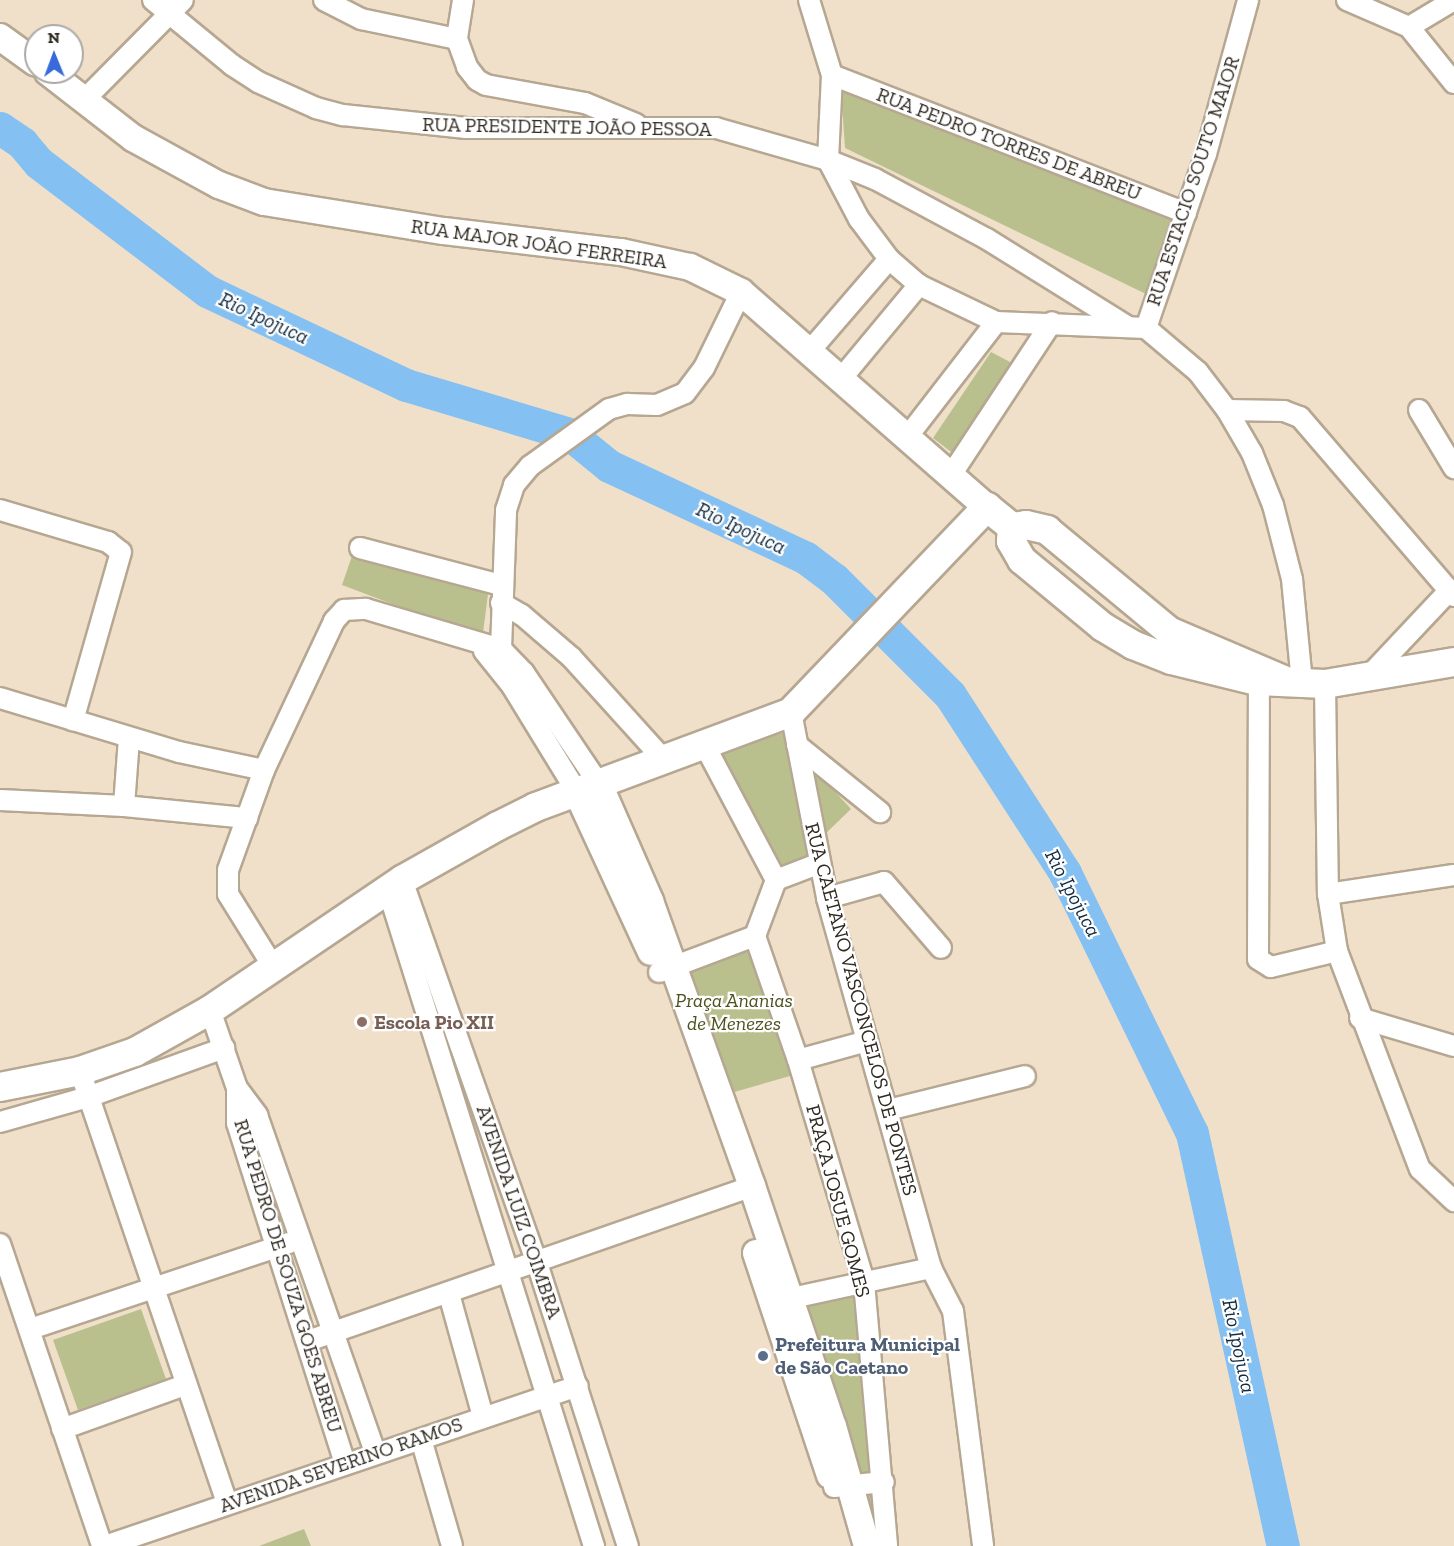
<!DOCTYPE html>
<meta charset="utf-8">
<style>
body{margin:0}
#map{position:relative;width:1454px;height:1546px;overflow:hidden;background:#f0e0ca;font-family:"Zilla Slab",serif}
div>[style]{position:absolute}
.green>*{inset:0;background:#b9c08d}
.river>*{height:33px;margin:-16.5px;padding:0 16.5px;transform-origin:16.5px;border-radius:16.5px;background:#84c0f1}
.roads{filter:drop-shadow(2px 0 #b6a792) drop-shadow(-2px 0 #b6a792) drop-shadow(0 2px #b6a792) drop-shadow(0 -2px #b6a792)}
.minor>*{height:20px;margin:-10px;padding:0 10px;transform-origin:10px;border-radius:10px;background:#fff}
.tertiary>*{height:26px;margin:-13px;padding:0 13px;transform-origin:13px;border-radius:13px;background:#fff}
.secondary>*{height:28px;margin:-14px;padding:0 14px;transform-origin:14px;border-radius:14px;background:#fff}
.dots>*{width:16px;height:16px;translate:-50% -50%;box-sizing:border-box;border:3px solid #fff;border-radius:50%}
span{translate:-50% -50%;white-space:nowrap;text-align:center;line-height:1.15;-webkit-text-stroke:4.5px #fff;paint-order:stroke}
.street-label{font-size:20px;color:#2f2920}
.park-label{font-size:20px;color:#4d511d;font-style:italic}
.education-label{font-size:20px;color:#785e54;font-weight:700}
.left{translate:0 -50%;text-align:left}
.service-label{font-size:20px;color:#4e5e75;font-weight:700}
.water-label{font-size:21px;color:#122c40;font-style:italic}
.north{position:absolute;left:24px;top:24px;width:60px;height:60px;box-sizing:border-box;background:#fff;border:2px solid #aca9a6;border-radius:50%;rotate:359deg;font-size:16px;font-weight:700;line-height:24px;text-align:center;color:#2f2920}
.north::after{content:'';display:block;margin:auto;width:21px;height:27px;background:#386ada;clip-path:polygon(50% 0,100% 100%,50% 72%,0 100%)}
</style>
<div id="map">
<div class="green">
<i style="clip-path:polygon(841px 91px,1176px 217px,1146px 294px,845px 148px)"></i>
<i style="clip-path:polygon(991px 352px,1012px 363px,955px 455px,933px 438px)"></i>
<i style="clip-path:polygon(352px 556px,489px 586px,483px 633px,424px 616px,342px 585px)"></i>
<i style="clip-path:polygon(786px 732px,809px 857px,775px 867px,718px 755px)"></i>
<i style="clip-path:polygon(803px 757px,851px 809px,821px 838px)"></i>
<i style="clip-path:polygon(751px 945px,797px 1074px,724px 1095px,679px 971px)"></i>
<i style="clip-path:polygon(867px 1280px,890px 1538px,865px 1543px,796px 1299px)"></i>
<i style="clip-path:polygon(141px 1309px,166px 1379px,78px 1410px,53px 1340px)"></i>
<i style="clip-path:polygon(304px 1529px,311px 1546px,259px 1546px)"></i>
</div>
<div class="river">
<i style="left:0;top:128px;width:27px;rotate:34deg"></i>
<i style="left:22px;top:143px;width:26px;rotate:50deg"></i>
<i style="left:39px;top:163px;width:211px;rotate:37.3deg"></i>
<i style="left:207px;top:291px;width:220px;rotate:25.3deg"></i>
<i style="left:406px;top:385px;width:170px;rotate:16.7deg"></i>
<i style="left:577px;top:440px;width:41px;rotate:39.1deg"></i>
<i style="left:609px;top:466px;width:217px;rotate:25deg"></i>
<i style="left:806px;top:558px;width:35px;rotate:37deg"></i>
<i style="left:834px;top:579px;width:164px;rotate:45deg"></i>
<i style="left:950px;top:695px;width:212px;rotate:57.1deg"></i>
<i style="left:1065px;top:873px;width:289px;rotate:64deg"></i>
<i style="left:1192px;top:1133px;width:423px;rotate:77.6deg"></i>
</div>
<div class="roads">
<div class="minor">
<i style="left:153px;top:0;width:102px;rotate:39.4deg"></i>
<i style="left:232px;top:65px;width:31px;rotate:33deg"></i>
<i style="left:258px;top:82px;width:64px;rotate:24.1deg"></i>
<i style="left:316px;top:108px;width:28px;rotate:15deg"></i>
<i style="left:343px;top:115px;width:124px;rotate:6deg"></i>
<i style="left:466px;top:128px;width:250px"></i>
<i style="left:716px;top:128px;width:116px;rotate:15.9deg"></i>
<i style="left:828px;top:160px;width:51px;rotate:22deg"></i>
<i style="left:875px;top:179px;width:127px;rotate:28.2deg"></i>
<i style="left:987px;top:239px;width:165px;rotate:31.9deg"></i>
<i style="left:324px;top:0;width:42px;rotate:27.2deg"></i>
<i style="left:361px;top:19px;width:98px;rotate:11.8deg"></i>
<i style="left:463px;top:0;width:39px;rotate:99deg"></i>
<i style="left:457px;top:39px;width:30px;rotate:70deg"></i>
<i style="left:467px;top:67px;width:16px;rotate:52deg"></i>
<i style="left:477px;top:80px;width:10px;rotate:29deg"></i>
<i style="left:486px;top:85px;width:101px;rotate:10.3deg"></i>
<i style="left:585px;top:103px;width:55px;rotate:22.4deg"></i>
<i style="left:809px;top:0;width:78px;rotate:73deg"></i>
<i style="left:832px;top:75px;width:85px;rotate:92.7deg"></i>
<i style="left:1347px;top:0;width:68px;rotate:23.5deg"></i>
<i style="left:1409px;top:27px;width:72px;rotate:51.2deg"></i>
<i style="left:1409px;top:27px;width:52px;rotate:-31deg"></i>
<i style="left:832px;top:75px;width:380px;rotate:21.3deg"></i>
<i style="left:85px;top:99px;width:139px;rotate:-45.3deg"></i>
<i style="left:828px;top:160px;width:67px;rotate:62.3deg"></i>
<i style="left:859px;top:219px;width:50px;rotate:53.1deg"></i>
<i style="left:889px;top:259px;width:40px;rotate:41deg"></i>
<i style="left:919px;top:285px;width:85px;rotate:25.7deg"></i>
<i style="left:996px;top:322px;width:150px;rotate:2.3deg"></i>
<i style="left:1146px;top:328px;width:68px;rotate:40.2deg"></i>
<i style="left:1198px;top:372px;width:48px;rotate:52.7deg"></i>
<i style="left:1227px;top:410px;width:50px;rotate:59.8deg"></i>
<i style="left:1252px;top:453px;width:56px;rotate:68deg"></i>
<i style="left:1273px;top:505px;width:76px;rotate:75.6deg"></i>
<i style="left:1292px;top:579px;width:104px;rotate:84.5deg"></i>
<i style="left:1146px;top:328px;width:184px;rotate:-71deg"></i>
<i style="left:1206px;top:154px;width:160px;rotate:-74.7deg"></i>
<i style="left:808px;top:353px;width:124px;rotate:-49.2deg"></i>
<i style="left:840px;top:380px;width:124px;rotate:-50.3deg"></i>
<i style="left:1227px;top:410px;width:57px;rotate:1deg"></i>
<i style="left:1284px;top:411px;width:17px;rotate:21deg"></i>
<i style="left:1300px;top:417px;width:236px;rotate:49.3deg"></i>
<i style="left:1419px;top:410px;width:68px;rotate:58.9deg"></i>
<i style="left:908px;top:436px;width:144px;rotate:-52.3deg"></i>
<i style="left:951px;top:475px;width:183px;rotate:-56.6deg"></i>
<i style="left:0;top:510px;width:113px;rotate:16.5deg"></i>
<i style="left:108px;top:542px;width:16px;rotate:38deg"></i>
<i style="left:121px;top:552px;width:175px;rotate:105.9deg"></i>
<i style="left:360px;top:548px;width:146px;rotate:14.7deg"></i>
<i style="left:501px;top:603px;width:24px;rotate:30deg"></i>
<i style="left:522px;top:615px;width:65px;rotate:40.6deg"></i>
<i style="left:571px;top:657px;width:140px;rotate:47.9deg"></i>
<i style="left:484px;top:651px;width:45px;rotate:51.3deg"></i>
<i style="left:512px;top:686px;width:124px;rotate:58.5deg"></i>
<i style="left:495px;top:659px;width:12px;rotate:-59deg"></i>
<i style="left:501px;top:649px;width:139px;rotate:-87.9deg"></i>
<i style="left:506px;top:510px;width:26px;rotate:-72deg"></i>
<i style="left:514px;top:485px;width:25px;rotate:-50deg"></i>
<i style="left:530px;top:466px;width:97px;rotate:-35.8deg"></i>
<i style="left:609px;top:409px;width:19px;rotate:-16deg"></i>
<i style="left:627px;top:404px;width:30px;rotate:2deg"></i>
<i style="left:657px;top:405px;width:30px;rotate:-23deg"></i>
<i style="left:685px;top:393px;width:31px;rotate:-53deg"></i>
<i style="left:704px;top:368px;width:85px;rotate:-64deg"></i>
<i style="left:1259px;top:671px;width:288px;rotate:90.2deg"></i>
<i style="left:1258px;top:959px;width:15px;rotate:32deg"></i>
<i style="left:1271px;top:967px;width:68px;rotate:-13.6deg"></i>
<i style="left:1367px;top:678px;width:121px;rotate:-46.7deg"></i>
<i style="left:1325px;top:684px;width:210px;rotate:89.2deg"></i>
<i style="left:1328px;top:894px;width:58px;rotate:81deg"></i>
<i style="left:1337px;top:951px;width:233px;rotate:69.2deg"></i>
<i style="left:1420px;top:1169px;width:47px;rotate:43.3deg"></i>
<i style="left:0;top:698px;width:187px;rotate:16.8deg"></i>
<i style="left:179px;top:752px;width:87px;rotate:12deg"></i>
<i style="left:791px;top:712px;width:189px;rotate:79deg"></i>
<i style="left:827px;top:898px;width:384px;rotate:74.3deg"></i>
<i style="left:931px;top:1268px;width:48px;rotate:62.9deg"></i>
<i style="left:953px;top:1311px;width:237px;rotate:82.7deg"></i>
<i style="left:704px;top:744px;width:154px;rotate:62.1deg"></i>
<i style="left:797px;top:745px;width:107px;rotate:38.9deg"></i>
<i style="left:0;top:800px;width:124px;rotate:2.8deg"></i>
<i style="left:124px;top:806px;width:124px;rotate:5.6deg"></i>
<i style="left:124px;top:806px;width:68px;rotate:-85.8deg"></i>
<i style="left:402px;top:880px;width:403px;rotate:70.6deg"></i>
<i style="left:536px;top:1260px;width:300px;rotate:72.2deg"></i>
<i style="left:388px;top:890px;width:688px;rotate:72.57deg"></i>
<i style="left:1328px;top:894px;width:127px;rotate:-8.6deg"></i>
<i style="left:827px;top:898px;width:59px;rotate:-15.7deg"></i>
<i style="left:884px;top:882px;width:87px;rotate:49.2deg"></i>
<i style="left:755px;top:936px;width:131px;rotate:70.9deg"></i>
<i style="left:798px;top:1060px;width:232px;rotate:73.4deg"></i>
<i style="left:864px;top:1282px;width:265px;rotate:85deg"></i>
<i style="left:755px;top:936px;width:60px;rotate:-69.4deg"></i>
<i style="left:776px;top:880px;width:45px;rotate:-20.9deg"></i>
<i style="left:274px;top:968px;width:87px;rotate:-121.9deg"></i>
<i style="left:228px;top:894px;width:24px;rotate:-90deg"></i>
<i style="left:228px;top:870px;width:106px;rotate:-70.2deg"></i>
<i style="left:264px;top:770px;width:165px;rotate:-64.8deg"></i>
<i style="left:334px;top:621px;width:15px;rotate:-48deg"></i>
<i style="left:344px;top:610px;width:22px;rotate:-3deg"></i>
<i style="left:366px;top:609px;width:141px;rotate:16.5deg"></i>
<i style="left:501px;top:649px;width:33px;rotate:46deg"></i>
<i style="left:524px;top:673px;width:134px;rotate:56deg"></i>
<i style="left:659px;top:972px;width:103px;rotate:-20.6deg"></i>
<i style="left:210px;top:1010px;width:83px;rotate:70.9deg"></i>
<i style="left:237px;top:1088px;width:35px;rotate:90deg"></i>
<i style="left:237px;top:1123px;width:358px;rotate:72.4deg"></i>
<i style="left:1360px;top:1018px;width:98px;rotate:16.6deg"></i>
<i style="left:798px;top:1060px;width:72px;rotate:-15.4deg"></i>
<i style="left:80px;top:1071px;width:457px;rotate:71.2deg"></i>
<i style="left:237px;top:1088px;width:34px;rotate:53deg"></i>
<i style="left:257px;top:1115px;width:359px;rotate:70.7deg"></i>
<i style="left:888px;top:1110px;width:141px;rotate:-13.9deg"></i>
<i style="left:0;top:1122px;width:91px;rotate:-15.9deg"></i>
<i style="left:88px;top:1097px;width:145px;rotate:-19.8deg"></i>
<i style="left:0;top:1244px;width:319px;rotate:71.3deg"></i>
<i style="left:449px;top:1294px;width:128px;rotate:74.5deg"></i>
<i style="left:778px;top:1301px;width:157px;rotate:-12.2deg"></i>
<i style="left:30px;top:1329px;width:273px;rotate:-18.4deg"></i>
<i style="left:308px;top:1341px;width:470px;rotate:-19.2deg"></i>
<i style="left:62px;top:1429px;width:131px;rotate:-19.7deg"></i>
<i style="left:421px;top:1439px;width:111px;rotate:73.8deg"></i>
<i style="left:834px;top:1487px;width:50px;rotate:-5.7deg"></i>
<i style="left:105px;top:1546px;width:499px;rotate:-18.7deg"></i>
</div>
<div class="tertiary">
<i style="left:0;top:37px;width:44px;rotate:35.8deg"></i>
<i style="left:48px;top:72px;width:108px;rotate:37.8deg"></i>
<i style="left:133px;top:138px;width:98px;rotate:28.7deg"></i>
<i style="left:219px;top:185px;width:48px;rotate:20.7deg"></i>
<i style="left:264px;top:202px;width:182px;rotate:9.2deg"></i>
<i style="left:444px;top:231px;width:178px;rotate:6.8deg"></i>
<i style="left:621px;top:252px;width:71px;rotate:12.3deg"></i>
<i style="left:690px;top:267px;width:57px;rotate:26.1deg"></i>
<i style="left:741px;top:292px;width:327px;rotate:41.2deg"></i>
<i style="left:599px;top:784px;width:128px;rotate:66.4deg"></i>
<i style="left:650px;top:901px;width:303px;rotate:70.3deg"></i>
<i style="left:752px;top:1186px;width:253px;rotate:71.4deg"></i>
<i style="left:833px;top:1426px;width:125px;rotate:74.2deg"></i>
<i style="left:577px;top:792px;width:176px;rotate:65.2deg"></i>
<i style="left:756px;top:1253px;width:234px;rotate:71.6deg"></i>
</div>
<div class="secondary">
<i style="left:1012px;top:527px;width:14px;rotate:94deg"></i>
<i style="left:1011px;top:541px;width:22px;rotate:60deg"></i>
<i style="left:1022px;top:560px;width:105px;rotate:39.6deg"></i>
<i style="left:1103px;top:627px;width:35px;rotate:31deg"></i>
<i style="left:1133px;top:645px;width:41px;rotate:21.5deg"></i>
<i style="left:1171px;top:660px;width:89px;rotate:13.7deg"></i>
<i style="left:1257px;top:681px;width:68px;rotate:2.5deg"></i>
<i style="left:1325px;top:684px;width:131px;rotate:-9.7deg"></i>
<i style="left:0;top:1087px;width:82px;rotate:-11.3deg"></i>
<i style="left:80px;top:1071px;width:58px;rotate:-19.1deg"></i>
<i style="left:135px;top:1052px;width:86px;rotate:-29.2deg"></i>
<i style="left:210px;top:1010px;width:232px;rotate:-34.1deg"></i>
<i style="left:402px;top:880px;width:110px;rotate:-29.4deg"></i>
<i style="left:498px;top:826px;width:42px;rotate:-26.6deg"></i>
<i style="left:536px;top:807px;width:272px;rotate:-20.4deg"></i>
<i style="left:791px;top:712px;width:284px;rotate:-46.3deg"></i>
<i style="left:987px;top:507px;width:32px;rotate:39deg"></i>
<i style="left:1012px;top:527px;width:14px;rotate:-8deg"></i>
<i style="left:1026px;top:525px;width:22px;rotate:13deg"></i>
<i style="left:1047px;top:530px;width:158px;rotate:39.6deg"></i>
<i style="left:1169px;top:631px;width:127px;rotate:23.1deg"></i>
</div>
</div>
<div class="dots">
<i style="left:362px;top:1022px;background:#8d6e63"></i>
<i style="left:763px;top:1356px;background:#5c6f8a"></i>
</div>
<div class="street-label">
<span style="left:567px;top:127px;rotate:1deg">RUA PRESIDENTE JOÃO PESSOA</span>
<span style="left:1009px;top:144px;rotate:21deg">RUA PEDRO TORRES DE ABREU</span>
<span style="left:1193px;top:181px;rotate:-72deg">RUA ESTACIO SOUTO MAIOR</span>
<span style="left:539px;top:244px;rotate:8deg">RUA MAJOR JOÃO FERREIRA</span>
<span style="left:861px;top:1009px;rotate:75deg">RUA CAETANO VASCONCELOS DE PONTES</span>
<span style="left:838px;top:1201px;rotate:75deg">PRAÇA JOSUE GOMES</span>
<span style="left:519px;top:1212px;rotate:71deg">AVENIDA LUIZ COIMBRA</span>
<span style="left:288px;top:1276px;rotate:73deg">RUA PEDRO DE SOUZA GOES ABREU</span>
<span style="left:341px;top:1465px;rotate:-19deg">AVENIDA SEVERINO RAMOS</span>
</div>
<div class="park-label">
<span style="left:734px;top:1012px">Praça Ananias<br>de Menezes</span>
</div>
<div class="education-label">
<span class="left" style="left:374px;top:1022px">Escola Pio XII</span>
</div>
<div class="service-label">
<span class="left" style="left:775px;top:1356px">Prefeitura Municipal<br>de São Caetano</span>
</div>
<div class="water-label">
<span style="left:264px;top:318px;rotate:25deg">Rio Ipojuca</span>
<span style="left:741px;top:528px;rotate:25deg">Rio Ipojuca</span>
<span style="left:1073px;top:893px;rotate:62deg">Rio Ipojuca</span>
<span style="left:1239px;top:1346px;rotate:78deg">Rio Ipojuca</span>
</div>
<div class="north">N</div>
</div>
